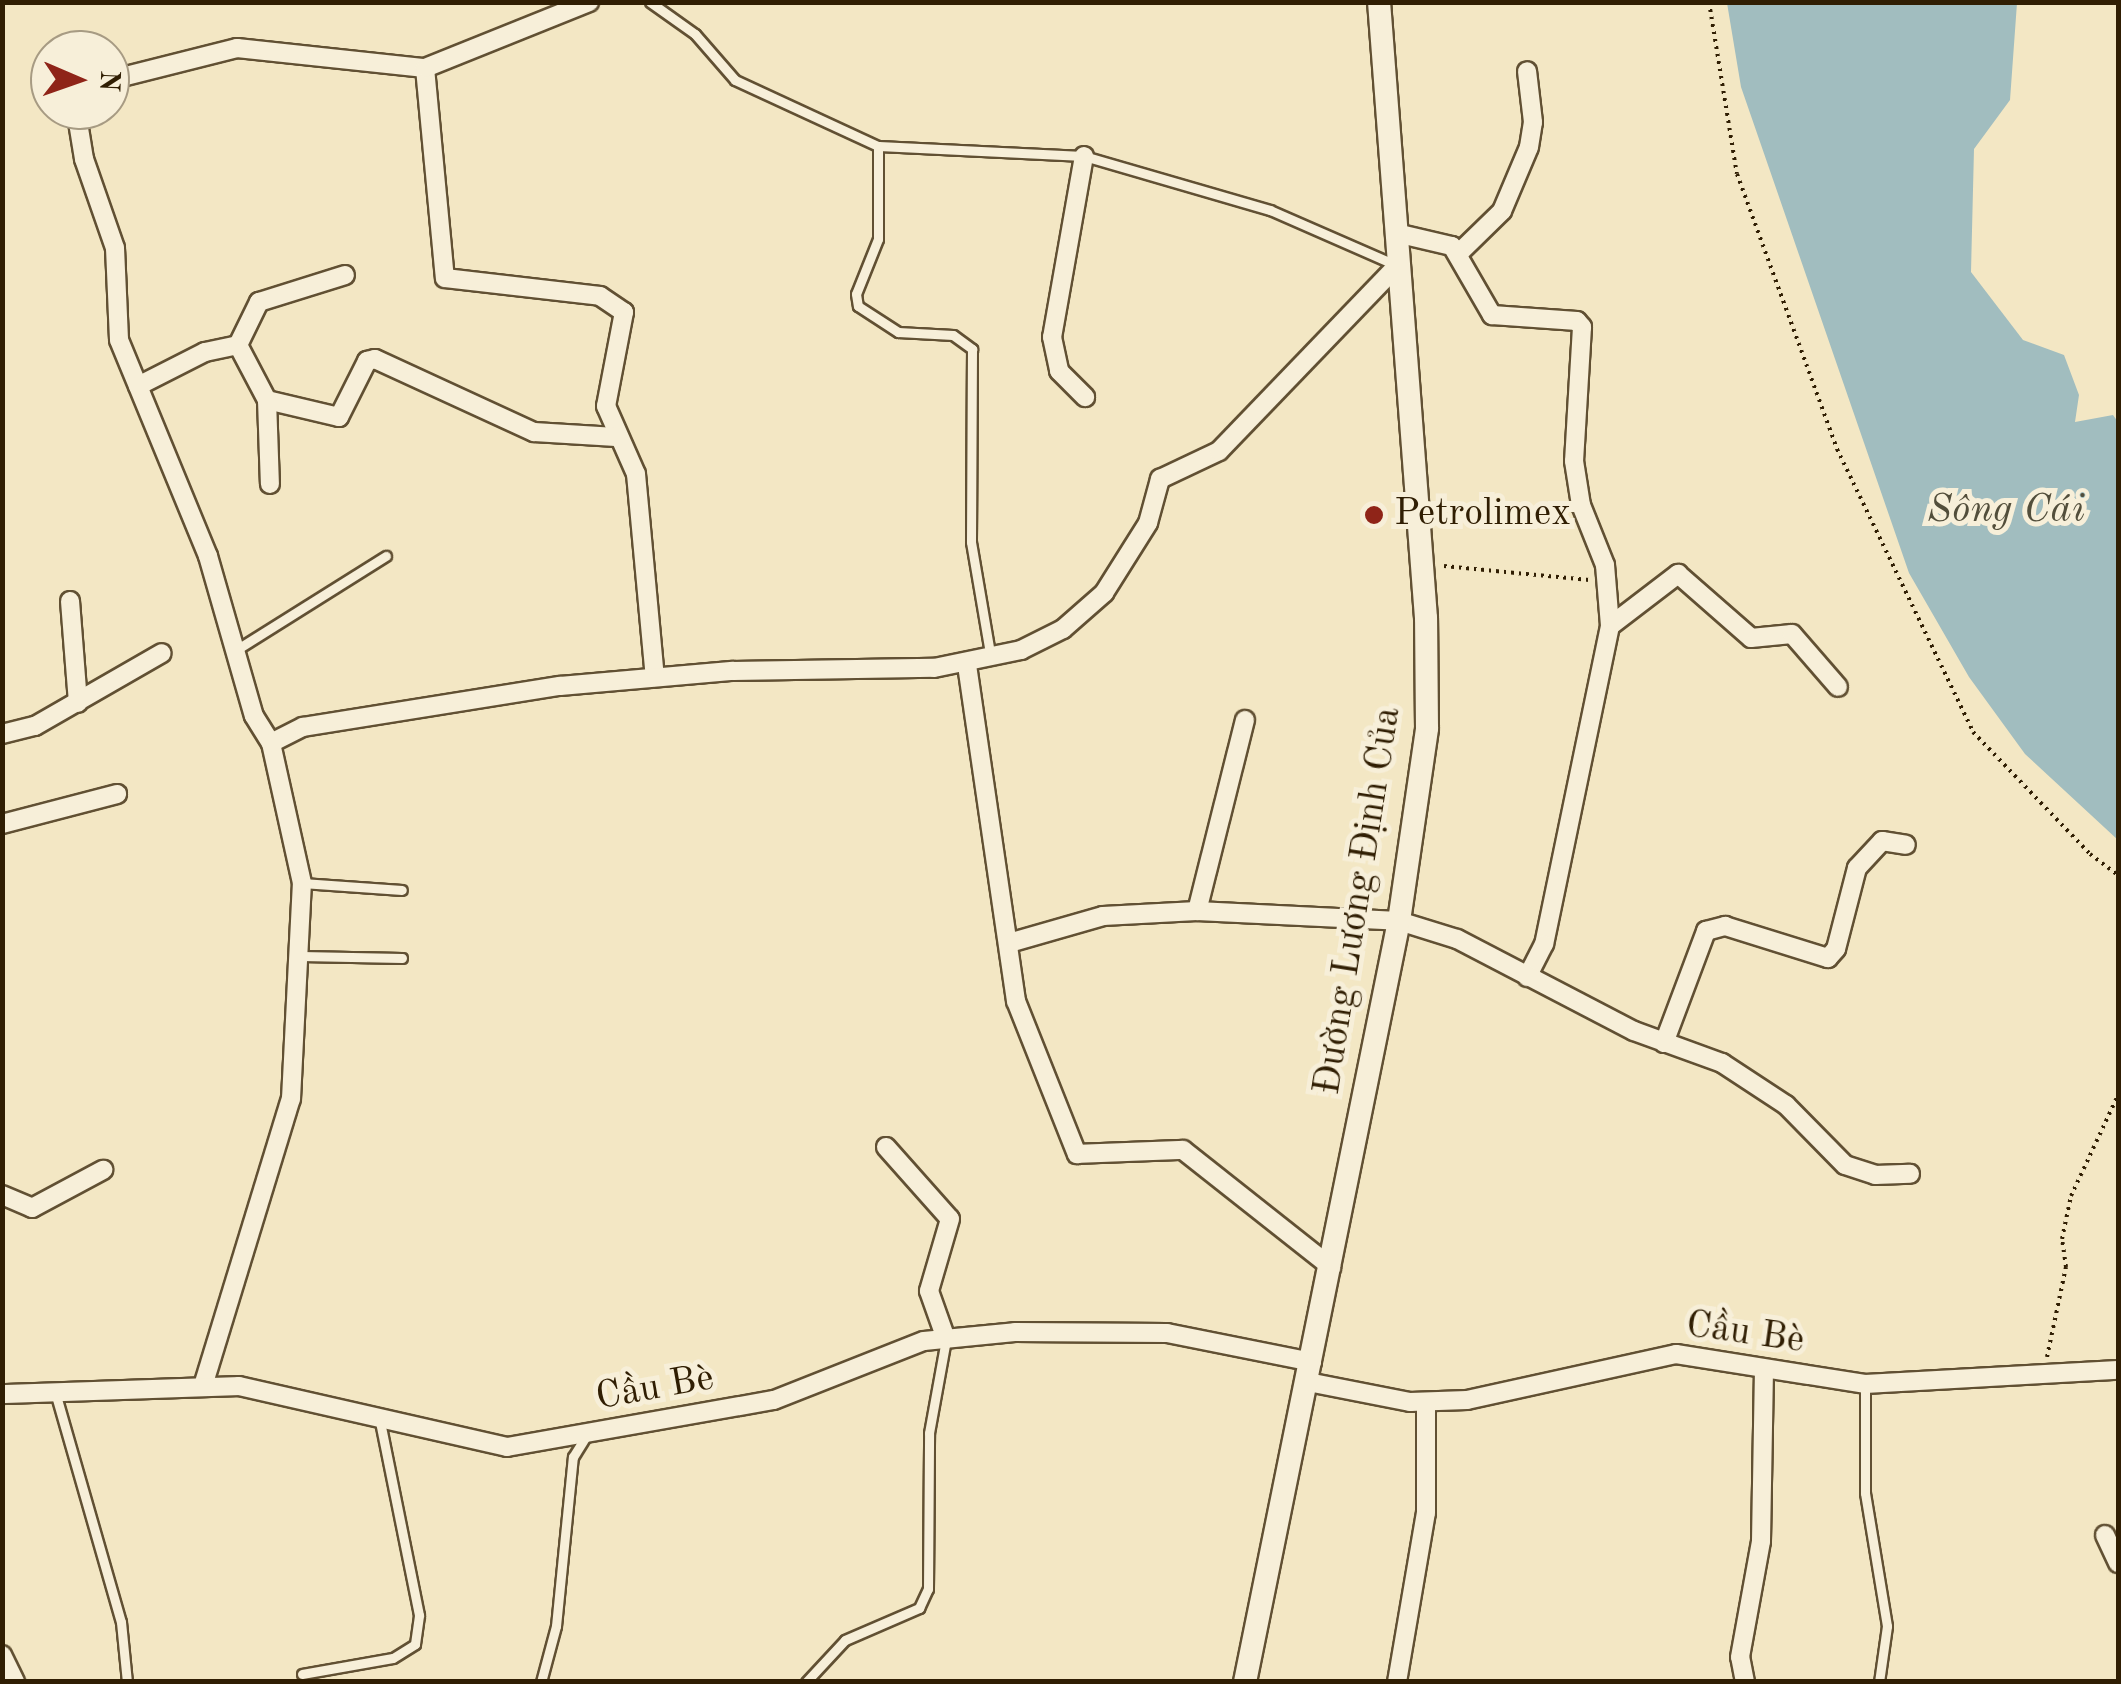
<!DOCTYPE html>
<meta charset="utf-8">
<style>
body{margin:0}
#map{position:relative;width:2121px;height:1684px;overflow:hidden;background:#f3e7c4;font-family:"Old Standard TT",serif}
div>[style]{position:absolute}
.water>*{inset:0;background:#a1bdbf}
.path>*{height:4px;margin-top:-2px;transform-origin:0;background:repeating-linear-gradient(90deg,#301e03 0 2.5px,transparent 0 7.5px)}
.roads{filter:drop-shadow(2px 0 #615033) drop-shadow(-2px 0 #615033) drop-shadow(0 2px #615033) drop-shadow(0 -2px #615033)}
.service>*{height:9px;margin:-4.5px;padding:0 4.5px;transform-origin:4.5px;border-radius:4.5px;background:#f7efd9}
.minor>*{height:18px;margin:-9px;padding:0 9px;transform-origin:9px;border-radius:9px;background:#f7efd9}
.tertiary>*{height:22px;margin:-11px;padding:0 11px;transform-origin:11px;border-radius:11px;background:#f7efd9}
.dots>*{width:28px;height:28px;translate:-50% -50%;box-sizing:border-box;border:5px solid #f7efd9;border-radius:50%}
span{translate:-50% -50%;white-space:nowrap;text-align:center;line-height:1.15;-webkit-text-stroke:10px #f7efd9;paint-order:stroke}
.poi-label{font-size:38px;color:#301e03}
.left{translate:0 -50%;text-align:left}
.street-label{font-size:38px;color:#301e03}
.water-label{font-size:40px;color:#524e3b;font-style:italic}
.frame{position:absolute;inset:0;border:5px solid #301e03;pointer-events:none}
.north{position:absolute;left:30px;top:30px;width:100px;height:100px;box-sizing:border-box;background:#f7efd9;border:2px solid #a79b83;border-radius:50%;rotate:92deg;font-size:28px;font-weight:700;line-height:40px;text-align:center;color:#301e03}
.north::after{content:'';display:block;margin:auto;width:35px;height:45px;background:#8f2418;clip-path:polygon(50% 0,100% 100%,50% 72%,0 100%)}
</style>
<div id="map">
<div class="water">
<i style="clip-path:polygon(1727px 3px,2017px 3px,2010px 100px,1974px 149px,1971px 272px,2023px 340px,2064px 355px,2079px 395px,2075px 422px,2113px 415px,2118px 422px,2118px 840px,2025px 754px,1969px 677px,1909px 573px,1741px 87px)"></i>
</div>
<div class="path">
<i style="left:1709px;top:2px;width:174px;rotate:80.8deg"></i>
<i style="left:1737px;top:174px;width:293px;rotate:70deg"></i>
<i style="left:1837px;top:449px;width:314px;rotate:64.3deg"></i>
<i style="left:1973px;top:732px;width:169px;rotate:46.2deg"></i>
<i style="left:2090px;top:854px;width:35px;rotate:37deg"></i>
<i style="left:1444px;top:566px;width:146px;rotate:5.5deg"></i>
<i style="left:2047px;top:1357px;width:92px;rotate:-78.1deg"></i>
<i style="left:2066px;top:1267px;width:28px;rotate:-98deg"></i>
<i style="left:2062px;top:1239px;width:44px;rotate:-78.2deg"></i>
<i style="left:2071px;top:1196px;width:111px;rotate:-65deg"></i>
</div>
<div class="roads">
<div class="service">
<i style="left:650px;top:2px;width:55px;rotate:35.4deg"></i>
<i style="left:695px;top:34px;width:61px;rotate:49deg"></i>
<i style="left:735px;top:80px;width:157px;rotate:24.8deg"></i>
<i style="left:878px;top:146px;width:206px;rotate:2.8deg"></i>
<i style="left:1084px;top:156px;width:194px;rotate:16.2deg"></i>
<i style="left:1270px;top:210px;width:137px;rotate:23.6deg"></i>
<i style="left:878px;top:146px;width:93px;rotate:90deg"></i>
<i style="left:878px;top:239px;width:59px;rotate:111.8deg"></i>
<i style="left:856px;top:294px;width:12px;rotate:81deg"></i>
<i style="left:858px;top:306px;width:48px;rotate:33deg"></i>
<i style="left:898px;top:332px;width:55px;rotate:3.1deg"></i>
<i style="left:953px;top:335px;width:24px;rotate:36deg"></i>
<i style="left:972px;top:349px;width:193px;rotate:90.3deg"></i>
<i style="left:971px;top:542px;width:119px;rotate:80.3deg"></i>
<i style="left:236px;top:650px;width:177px;rotate:-32.1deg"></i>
<i style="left:302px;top:883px;width:100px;rotate:4deg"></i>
<i style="left:301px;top:956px;width:101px;rotate:1.1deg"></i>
<i style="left:1865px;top:1384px;width:109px;rotate:90deg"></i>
<i style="left:1865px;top:1493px;width:135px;rotate:80.6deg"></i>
<i style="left:1887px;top:1626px;width:57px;rotate:98.1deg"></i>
<i style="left:55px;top:1392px;width:239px;rotate:74deg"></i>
<i style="left:121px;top:1622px;width:60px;rotate:84.3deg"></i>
<i style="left:302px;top:1674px;width:92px;rotate:-10deg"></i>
<i style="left:393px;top:1658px;width:26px;rotate:-32deg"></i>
<i style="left:415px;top:1644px;width:29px;rotate:-82deg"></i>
<i style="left:419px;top:1615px;width:198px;rotate:-101.4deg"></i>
<i style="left:541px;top:1682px;width:58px;rotate:-75deg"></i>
<i style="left:556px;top:1626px;width:170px;rotate:-84.3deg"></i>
<i style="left:573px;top:1457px;width:26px;rotate:-58deg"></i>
<i style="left:806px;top:1682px;width:57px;rotate:-47.1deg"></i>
<i style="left:845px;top:1640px;width:81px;rotate:-23.4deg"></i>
<i style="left:919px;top:1608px;width:21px;rotate:-65deg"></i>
<i style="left:928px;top:1589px;width:156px;rotate:-89.6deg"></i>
<i style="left:929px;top:1433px;width:96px;rotate:-79.7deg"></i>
</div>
<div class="minor">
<i style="left:425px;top:68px;width:211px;rotate:84.6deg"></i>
<i style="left:445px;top:278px;width:156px;rotate:6.6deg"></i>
<i style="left:600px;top:296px;width:29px;rotate:34deg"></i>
<i style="left:624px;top:312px;width:96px;rotate:100.8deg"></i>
<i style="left:606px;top:406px;width:74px;rotate:66.2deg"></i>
<i style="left:636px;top:474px;width:204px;rotate:84.7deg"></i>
<i style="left:110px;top:80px;width:131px;rotate:-14.1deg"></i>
<i style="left:237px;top:48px;width:189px;rotate:6.1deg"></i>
<i style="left:425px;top:68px;width:177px;rotate:-21.9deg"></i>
<i style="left:76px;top:110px;width:50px;rotate:80.7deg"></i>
<i style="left:84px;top:159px;width:94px;rotate:70.8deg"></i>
<i style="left:115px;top:248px;width:92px;rotate:87.5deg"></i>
<i style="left:119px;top:340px;width:234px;rotate:67.6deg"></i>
<i style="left:208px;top:556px;width:166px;rotate:74deg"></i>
<i style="left:254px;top:716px;width:32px;rotate:58deg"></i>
<i style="left:1084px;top:156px;width:184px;rotate:100deg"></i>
<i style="left:1052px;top:337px;width:35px;rotate:78deg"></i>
<i style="left:1059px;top:371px;width:37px;rotate:45deg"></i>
<i style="left:1396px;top:233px;width:57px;rotate:13.1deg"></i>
<i style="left:1452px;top:246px;width:80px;rotate:59.9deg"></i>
<i style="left:1492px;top:315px;width:85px;rotate:4deg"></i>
<i style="left:1577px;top:321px;width:8px;rotate:50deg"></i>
<i style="left:1582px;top:327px;width:134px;rotate:93.4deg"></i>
<i style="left:1574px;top:461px;width:45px;rotate:81deg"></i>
<i style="left:1581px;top:505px;width:65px;rotate:68.2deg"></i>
<i style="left:1605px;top:565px;width:61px;rotate:85.3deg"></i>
<i style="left:1610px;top:626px;width:325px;rotate:101.7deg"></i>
<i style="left:1544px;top:944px;width:37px;rotate:117deg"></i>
<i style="left:1459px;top:253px;width:60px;rotate:-44.3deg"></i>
<i style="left:1502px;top:211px;width:69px;rotate:-67.1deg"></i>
<i style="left:1529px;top:147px;width:25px;rotate:-81deg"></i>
<i style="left:1533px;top:122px;width:51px;rotate:-96.7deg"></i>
<i style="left:238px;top:345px;width:62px;rotate:62.2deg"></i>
<i style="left:267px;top:400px;width:84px;rotate:88deg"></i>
<i style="left:138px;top:386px;width:75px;rotate:-26.9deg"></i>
<i style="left:205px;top:352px;width:34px;rotate:-12deg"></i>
<i style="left:238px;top:345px;width:48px;rotate:-64deg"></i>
<i style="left:259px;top:302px;width:90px;rotate:-17.4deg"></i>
<i style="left:267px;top:400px;width:74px;rotate:13.3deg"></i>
<i style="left:339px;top:417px;width:63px;rotate:-63.4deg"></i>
<i style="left:367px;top:361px;width:8px;rotate:-14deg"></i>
<i style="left:375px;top:359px;width:175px;rotate:24.7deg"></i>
<i style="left:534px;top:432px;width:82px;rotate:3.5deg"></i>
<i style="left:70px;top:601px;width:102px;rotate:85.5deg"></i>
<i style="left:1610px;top:626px;width:86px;rotate:-37.4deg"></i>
<i style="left:1678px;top:574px;width:97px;rotate:41.2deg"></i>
<i style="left:1751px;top:638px;width:41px;rotate:-5.6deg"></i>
<i style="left:1792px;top:634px;width:70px;rotate:49deg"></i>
<i style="left:967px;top:665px;width:340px;rotate:81.7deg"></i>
<i style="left:1016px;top:1001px;width:165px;rotate:68.3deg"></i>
<i style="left:1077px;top:1154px;width:106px;rotate:-2.2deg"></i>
<i style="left:1183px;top:1150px;width:189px;rotate:38.3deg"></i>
<i style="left:2px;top:734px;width:34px;rotate:-14deg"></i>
<i style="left:35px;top:726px;width:146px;rotate:-29.9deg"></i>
<i style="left:2px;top:824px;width:119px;rotate:-14.6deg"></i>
<i style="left:1197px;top:911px;width:197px;rotate:-75.9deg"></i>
<i style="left:1009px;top:943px;width:98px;rotate:-16deg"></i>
<i style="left:1103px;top:916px;width:94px;rotate:-3deg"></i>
<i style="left:1197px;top:911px;width:202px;rotate:2.8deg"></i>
<i style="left:1399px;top:921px;width:61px;rotate:17.2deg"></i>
<i style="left:1457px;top:939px;width:199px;rotate:27.5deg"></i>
<i style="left:1634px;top:1031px;width:94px;rotate:20deg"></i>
<i style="left:1722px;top:1063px;width:77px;rotate:33.3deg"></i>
<i style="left:1786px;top:1105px;width:84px;rotate:45.5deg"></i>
<i style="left:1845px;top:1165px;width:32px;rotate:18deg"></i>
<i style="left:1875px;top:1175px;width:35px;rotate:-2deg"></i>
<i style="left:1664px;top:1043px;width:120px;rotate:-69.4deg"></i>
<i style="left:1706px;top:931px;width:20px;rotate:-15deg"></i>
<i style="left:1725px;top:926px;width:108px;rotate:17.3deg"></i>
<i style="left:1828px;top:958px;width:12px;rotate:-48deg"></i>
<i style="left:1836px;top:949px;width:84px;rotate:-75.5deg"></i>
<i style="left:1857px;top:868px;width:37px;rotate:-47deg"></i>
<i style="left:1882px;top:841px;width:24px;rotate:9deg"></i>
<i style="left:886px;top:1147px;width:96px;rotate:48.4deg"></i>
<i style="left:950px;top:1219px;width:75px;rotate:106.3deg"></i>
<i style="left:929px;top:1291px;width:51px;rotate:70.5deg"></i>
<i style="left:2px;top:1195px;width:33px;rotate:23deg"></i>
<i style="left:32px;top:1208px;width:81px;rotate:-28.2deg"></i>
<i style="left:1308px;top:1382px;width:104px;rotate:11.1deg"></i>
<i style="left:1410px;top:1402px;width:57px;rotate:-2deg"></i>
<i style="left:1467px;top:1400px;width:214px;rotate:-12.4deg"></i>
<i style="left:1676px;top:1354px;width:191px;rotate:9deg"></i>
<i style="left:1865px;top:1384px;width:253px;rotate:-3.2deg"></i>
<i style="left:203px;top:1386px;width:300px;rotate:-73deg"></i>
<i style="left:291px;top:1099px;width:216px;rotate:-87.1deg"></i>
<i style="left:302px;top:883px;width:143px;rotate:-102.5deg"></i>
<i style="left:271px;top:743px;width:36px;rotate:-27deg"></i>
<i style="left:303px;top:727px;width:260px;rotate:-9.1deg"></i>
<i style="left:560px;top:686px;width:174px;rotate:-5deg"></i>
<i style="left:733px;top:671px;width:201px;rotate:-0.9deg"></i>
<i style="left:934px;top:668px;width:89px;rotate:-11.7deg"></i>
<i style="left:1021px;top:650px;width:47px;rotate:-26.6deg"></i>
<i style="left:1063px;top:629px;width:55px;rotate:-41.3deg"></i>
<i style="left:1104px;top:593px;width:83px;rotate:-57.8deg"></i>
<i style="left:1148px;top:523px;width:46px;rotate:-74.7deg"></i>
<i style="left:1160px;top:479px;width:65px;rotate:-25.4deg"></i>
<i style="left:1219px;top:451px;width:257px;rotate:-46.1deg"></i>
<i style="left:2px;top:1394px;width:237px;rotate:-1.9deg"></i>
<i style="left:239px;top:1386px;width:275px;rotate:12.8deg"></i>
<i style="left:507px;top:1447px;width:271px;rotate:-10deg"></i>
<i style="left:774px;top:1400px;width:161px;rotate:-21.5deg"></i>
<i style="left:924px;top:1341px;width:91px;rotate:-5.6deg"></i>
<i style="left:1015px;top:1332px;width:152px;rotate:0.4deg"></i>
<i style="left:1167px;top:1333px;width:148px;rotate:11.3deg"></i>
<i style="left:2105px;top:1535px;width:31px;rotate:65deg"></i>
<i style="left:2px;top:1655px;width:30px;rotate:64deg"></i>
<i style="left:1397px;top:1682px;width:171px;rotate:-80.3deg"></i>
<i style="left:1426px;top:1513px;width:111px;rotate:-90deg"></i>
<i style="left:1745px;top:1682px;width:25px;rotate:-101deg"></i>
<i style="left:1740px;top:1657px;width:118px;rotate:-79.7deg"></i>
<i style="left:1761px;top:1541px;width:172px;rotate:-89deg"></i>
</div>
<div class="tertiary">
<i style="left:1245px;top:1682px;width:776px;rotate:-78.56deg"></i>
<i style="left:1399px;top:921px;width:195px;rotate:-81.7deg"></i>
<i style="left:1427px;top:728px;width:110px;rotate:-90.5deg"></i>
<i style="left:1426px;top:618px;width:618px;rotate:-94.36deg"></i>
</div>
</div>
<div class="dots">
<i style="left:1374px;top:515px;background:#8f2418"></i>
</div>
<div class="poi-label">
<span class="left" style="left:1394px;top:515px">Petrolimex</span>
</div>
<div class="street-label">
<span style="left:1359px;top:901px;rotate:-81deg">Đường Lương Định Của</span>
<span style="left:1745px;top:1334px;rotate:8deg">Cầu Bè</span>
<span style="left:655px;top:1389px;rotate:-10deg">Cầu Bè</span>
</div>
<div class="water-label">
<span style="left:2006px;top:511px">Sông Cái</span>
</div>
<div class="frame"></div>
<div class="north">N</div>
</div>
